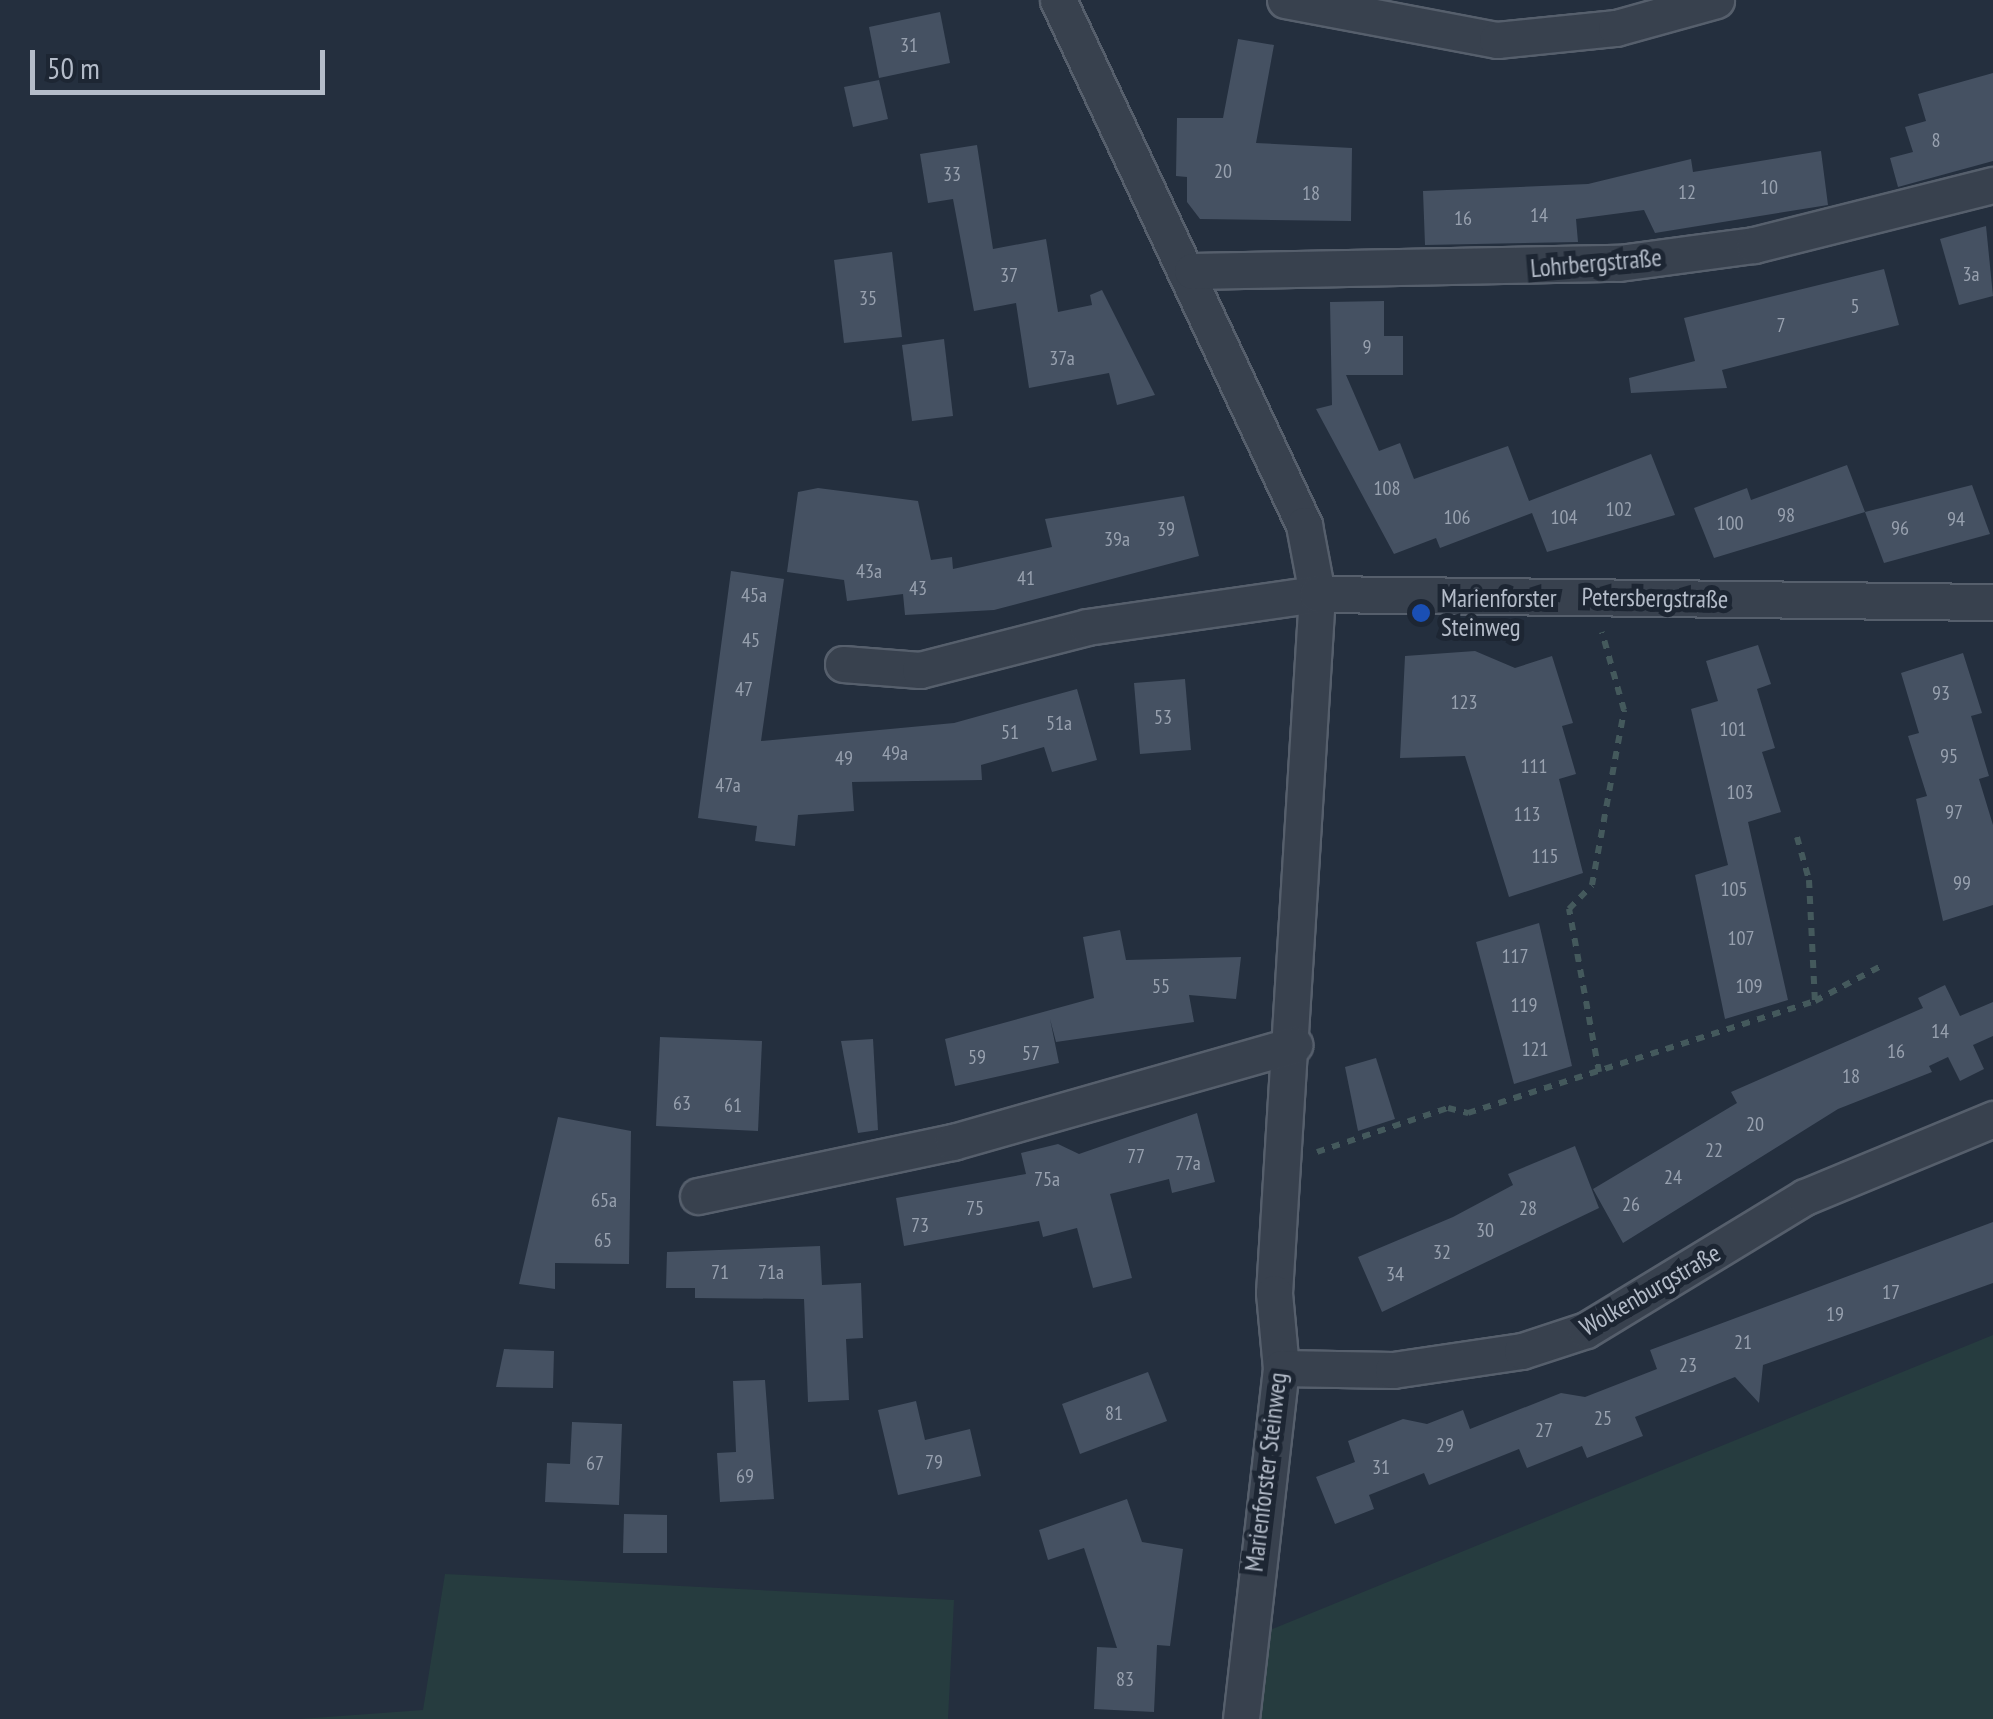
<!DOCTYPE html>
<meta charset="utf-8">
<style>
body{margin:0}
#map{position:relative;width:1993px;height:1719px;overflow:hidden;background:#242f3e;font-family:"PT Sans Narrow",sans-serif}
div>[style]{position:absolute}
.green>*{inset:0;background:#263c3f}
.building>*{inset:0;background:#455162}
.path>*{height:6px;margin-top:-3px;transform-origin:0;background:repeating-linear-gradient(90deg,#44595c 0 8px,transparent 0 16px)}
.roads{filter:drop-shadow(2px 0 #565f6c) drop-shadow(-2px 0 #565f6c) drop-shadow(0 2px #565f6c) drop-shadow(0 -2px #565f6c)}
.street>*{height:35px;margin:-17.5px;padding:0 17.5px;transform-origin:17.5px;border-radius:17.5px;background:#38414e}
.dots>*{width:28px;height:28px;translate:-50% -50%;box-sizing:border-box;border:5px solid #1d2633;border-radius:50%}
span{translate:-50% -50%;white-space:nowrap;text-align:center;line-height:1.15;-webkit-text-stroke:10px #1d2633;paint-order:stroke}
.number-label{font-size:20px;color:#98a1af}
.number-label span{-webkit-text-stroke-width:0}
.street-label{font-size:25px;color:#b4bcc9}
.poi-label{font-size:25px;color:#b4bcc9}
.left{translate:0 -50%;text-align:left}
.scale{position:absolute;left:30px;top:50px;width:295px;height:45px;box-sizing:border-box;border:5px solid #b4bcc9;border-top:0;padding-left:12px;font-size:30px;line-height:35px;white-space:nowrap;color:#b4bcc9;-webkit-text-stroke:8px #1d2633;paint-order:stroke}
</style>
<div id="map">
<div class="green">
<i style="clip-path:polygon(1993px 1335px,1993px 1719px,1256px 1719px,1265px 1632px)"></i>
<i style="clip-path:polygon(445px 1574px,954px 1600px,948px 1719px,300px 1719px,423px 1710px)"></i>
</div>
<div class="building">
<i style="clip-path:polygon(940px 12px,950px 63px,879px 78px,869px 27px)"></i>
<i style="clip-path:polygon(1238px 39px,1274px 45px,1256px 143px,1352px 148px,1351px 221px,1200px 219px,1187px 202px,1187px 177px,1176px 176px,1177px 118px,1223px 118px)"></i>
<i style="clip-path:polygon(1993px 73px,1993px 161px,1898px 187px,1890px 158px,1913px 152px,1905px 127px,1926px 121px,1918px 94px)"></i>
<i style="clip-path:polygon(879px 80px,888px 119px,853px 127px,844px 87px)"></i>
<i style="clip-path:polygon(977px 145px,993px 249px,1046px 239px,1058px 312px,1092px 305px,1090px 295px,1102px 290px,1155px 395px,1117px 405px,1109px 373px,1029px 388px,1016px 303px,974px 311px,953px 199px,928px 203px,920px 154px)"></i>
<i style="clip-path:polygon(1821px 151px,1828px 205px,1655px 233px,1644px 210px,1576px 219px,1578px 242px,1425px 245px,1423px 191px,1588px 184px,1691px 159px,1693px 172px)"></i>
<i style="clip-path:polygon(1986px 226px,1993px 296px,1959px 305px,1940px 239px)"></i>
<i style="clip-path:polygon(892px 252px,902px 337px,844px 343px,834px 260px)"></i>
<i style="clip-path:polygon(1884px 269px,1899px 325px,1722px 370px,1727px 388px,1631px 393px,1629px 378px,1695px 361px,1684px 318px)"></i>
<i style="clip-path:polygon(1384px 301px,1384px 336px,1403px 336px,1403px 375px,1346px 375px,1379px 451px,1400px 443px,1414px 479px,1508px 446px,1529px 501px,1651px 454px,1675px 515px,1547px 552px,1532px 513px,1440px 548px,1436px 538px,1394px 554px,1316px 409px,1332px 405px,1330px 302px)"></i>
<i style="clip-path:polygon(944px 339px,953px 416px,912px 421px,902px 345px)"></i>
<i style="clip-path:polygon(1847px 465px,1865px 512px,1714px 558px,1694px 508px,1747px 488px,1751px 500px)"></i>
<i style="clip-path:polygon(1972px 485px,1990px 534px,1884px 563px,1865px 512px)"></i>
<i style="clip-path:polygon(818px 488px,918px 501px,931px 560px,952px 557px,953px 569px,1052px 547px,1045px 519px,1184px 496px,1199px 556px,994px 610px,905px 615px,903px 594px,847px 601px,844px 580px,787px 572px,798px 492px)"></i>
<i style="clip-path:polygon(731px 571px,784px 579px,761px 741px,954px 723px,1077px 689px,1097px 760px,1052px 772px,1044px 747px,981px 765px,982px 780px,852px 782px,854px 811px,798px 815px,795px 846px,755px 841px,757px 826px,698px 818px)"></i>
<i style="clip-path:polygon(1758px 645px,1771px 684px,1757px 689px,1775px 748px,1762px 752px,1781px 812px,1748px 822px,1788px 1000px,1725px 1019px,1695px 875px,1728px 865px,1691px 709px,1718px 701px,1706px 661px)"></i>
<i style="clip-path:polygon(1475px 651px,1515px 668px,1552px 656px,1573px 723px,1562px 726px,1576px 774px,1559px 779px,1583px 873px,1509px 897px,1465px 756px,1400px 758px,1405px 656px)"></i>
<i style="clip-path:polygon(1963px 653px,1982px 713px,1971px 716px,1989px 776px,1979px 779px,1993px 825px,1993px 905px,1943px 921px,1916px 799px,1927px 796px,1908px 736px,1919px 733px,1901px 673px)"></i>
<i style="clip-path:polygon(1185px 679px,1191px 750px,1140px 754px,1134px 683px)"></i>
<i style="clip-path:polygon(1539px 923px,1572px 1066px,1514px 1084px,1476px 942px)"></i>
<i style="clip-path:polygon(1120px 930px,1126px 960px,1241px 957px,1236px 999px,1189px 995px,1194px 1022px,1056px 1042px,1050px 1019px,1059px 1063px,955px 1086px,945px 1039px,1094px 998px,1083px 937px)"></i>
<i style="clip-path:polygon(1945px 985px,1960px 1016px,1993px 1002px,1993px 1036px,1973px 1045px,1984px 1069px,1960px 1081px,1948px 1057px,1929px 1066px,1932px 1072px,1838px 1109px,1623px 1243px,1593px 1189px,1737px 1103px,1731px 1092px,1923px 1008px,1918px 998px)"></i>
<i style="clip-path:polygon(660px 1037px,762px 1041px,758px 1131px,656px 1126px)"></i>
<i style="clip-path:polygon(873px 1039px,878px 1130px,858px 1133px,841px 1041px)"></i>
<i style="clip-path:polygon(1376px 1058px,1395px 1119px,1358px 1131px,1345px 1067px)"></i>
<i style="clip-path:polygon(1197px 1113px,1215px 1182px,1172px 1193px,1169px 1179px,1110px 1194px,1132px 1278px,1093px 1288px,1077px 1228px,1043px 1237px,1039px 1221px,904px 1246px,896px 1198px,1026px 1174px,1021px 1153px,1058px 1144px,1079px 1154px)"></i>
<i style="clip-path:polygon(558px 1117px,631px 1131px,629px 1264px,555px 1263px,555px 1289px,519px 1284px)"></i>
<i style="clip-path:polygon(1575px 1146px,1599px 1208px,1382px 1312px,1358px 1257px,1453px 1217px,1513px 1185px,1508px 1174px)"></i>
<i style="clip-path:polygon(1993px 1222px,1993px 1283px,1763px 1365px,1759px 1403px,1735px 1377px,1635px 1417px,1643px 1436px,1587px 1458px,1582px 1446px,1527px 1468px,1519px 1449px,1429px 1485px,1424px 1473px,1369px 1495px,1374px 1509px,1335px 1524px,1316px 1477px,1355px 1462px,1348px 1441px,1403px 1419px,1427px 1424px,1463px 1410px,1470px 1429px,1561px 1393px,1585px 1397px,1657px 1369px,1650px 1350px)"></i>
<i style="clip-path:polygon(820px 1246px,822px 1285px,861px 1283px,863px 1338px,846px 1339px,849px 1400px,808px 1402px,804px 1299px,695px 1298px,695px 1288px,666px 1288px,667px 1252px)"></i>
<i style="clip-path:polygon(504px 1349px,554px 1351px,553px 1388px,496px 1387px)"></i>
<i style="clip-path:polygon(1148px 1372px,1167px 1421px,1080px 1454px,1062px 1404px)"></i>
<i style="clip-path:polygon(765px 1380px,774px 1499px,720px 1502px,717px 1453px,736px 1452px,733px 1381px)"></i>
<i style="clip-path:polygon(916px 1401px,925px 1440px,970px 1429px,981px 1476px,898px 1495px,878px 1410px)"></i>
<i style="clip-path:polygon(572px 1422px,622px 1424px,619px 1505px,545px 1502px,547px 1463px,570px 1464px)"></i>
<i style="clip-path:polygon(1127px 1499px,1142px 1542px,1183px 1549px,1170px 1646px,1157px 1645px,1154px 1712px,1094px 1709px,1097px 1647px,1117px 1648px,1084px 1548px,1048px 1560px,1039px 1530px)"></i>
<i style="clip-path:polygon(624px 1514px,667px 1515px,667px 1553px,623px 1553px)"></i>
</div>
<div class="path">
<i style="left:1797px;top:837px;width:45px;rotate:74.4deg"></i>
<i style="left:1809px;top:880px;width:121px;rotate:87.2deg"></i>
<i style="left:1815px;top:1001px;width:75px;rotate:-27.9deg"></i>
<i style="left:1599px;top:1072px;width:166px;rotate:-100.4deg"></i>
<i style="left:1569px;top:909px;width:33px;rotate:-46deg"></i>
<i style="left:1592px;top:885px;width:178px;rotate:-79.6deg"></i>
<i style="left:1624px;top:710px;width:81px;rotate:-105.8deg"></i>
<i style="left:1317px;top:1152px;width:138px;rotate:-18.6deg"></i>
<i style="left:1448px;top:1108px;width:21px;rotate:14deg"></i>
<i style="left:1468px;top:1113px;width:365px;rotate:-17.9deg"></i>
</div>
<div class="roads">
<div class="street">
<i style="left:1058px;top:0;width:580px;rotate:64.89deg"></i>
<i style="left:1304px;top:525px;width:70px;rotate:79.3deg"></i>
<i style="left:1317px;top:594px;width:700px;rotate:93.52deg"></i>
<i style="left:1274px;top:1293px;width:75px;rotate:84.7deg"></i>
<i style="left:1281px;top:1368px;width:353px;rotate:96.5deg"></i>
<i style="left:1285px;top:0;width:216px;rotate:10.7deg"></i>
<i style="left:1497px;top:40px;width:120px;rotate:-5.8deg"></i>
<i style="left:1616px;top:28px;width:104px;rotate:-15.6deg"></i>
<i style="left:1192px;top:271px;width:427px;rotate:-1.1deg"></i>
<i style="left:1619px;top:263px;width:136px;rotate:-7.6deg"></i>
<i style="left:1754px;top:245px;width:246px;rotate:-14.1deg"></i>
<i style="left:843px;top:664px;width:77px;rotate:4.5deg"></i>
<i style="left:920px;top:670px;width:172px;rotate:-14.4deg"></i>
<i style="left:1087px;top:627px;width:232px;rotate:-8.2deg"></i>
<i style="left:1317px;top:594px;width:676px;rotate:0.68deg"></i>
<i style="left:698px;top:1196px;width:261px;rotate:-12deg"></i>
<i style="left:953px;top:1142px;width:355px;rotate:-15.9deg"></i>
<i style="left:1281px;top:1368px;width:112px;rotate:1deg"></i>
<i style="left:1393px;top:1370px;width:130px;rotate:-8.4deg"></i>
<i style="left:1522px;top:1351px;width:67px;rotate:-18.2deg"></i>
<i style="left:1586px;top:1330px;width:256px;rotate:-31.3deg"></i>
<i style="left:1805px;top:1197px;width:204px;rotate:-22.5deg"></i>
</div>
</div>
<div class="dots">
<i style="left:1421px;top:613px;background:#1a4fb4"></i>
</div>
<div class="number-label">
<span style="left:909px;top:45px">31</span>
<span style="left:1936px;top:140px">8</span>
<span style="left:1223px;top:171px">20</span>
<span style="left:952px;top:174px">33</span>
<span style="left:1769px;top:187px">10</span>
<span style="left:1687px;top:192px">12</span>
<span style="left:1311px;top:193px">18</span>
<span style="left:1539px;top:215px">14</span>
<span style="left:1463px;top:218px">16</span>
<span style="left:1971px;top:274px">3a</span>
<span style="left:1009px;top:275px">37</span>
<span style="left:868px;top:298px">35</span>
<span style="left:1855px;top:306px">5</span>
<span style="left:1781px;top:325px">7</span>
<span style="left:1367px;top:347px">9</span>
<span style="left:1062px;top:358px">37a</span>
<span style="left:1387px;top:488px">108</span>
<span style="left:1619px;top:509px">102</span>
<span style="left:1786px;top:515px">98</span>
<span style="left:1457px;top:517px">106</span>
<span style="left:1564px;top:517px">104</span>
<span style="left:1956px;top:519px">94</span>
<span style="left:1730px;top:523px">100</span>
<span style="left:1900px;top:528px">96</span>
<span style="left:1166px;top:529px">39</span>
<span style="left:1117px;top:539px">39a</span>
<span style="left:869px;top:571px">43a</span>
<span style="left:1026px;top:578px">41</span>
<span style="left:918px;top:588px">43</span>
<span style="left:754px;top:595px">45a</span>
<span style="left:751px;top:640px">45</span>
<span style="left:744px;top:689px">47</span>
<span style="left:1941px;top:693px">93</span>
<span style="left:1464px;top:702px">123</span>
<span style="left:1163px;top:717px">53</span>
<span style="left:1059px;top:723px">51a</span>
<span style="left:1733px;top:729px">101</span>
<span style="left:1010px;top:732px">51</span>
<span style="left:895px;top:753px">49a</span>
<span style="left:1949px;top:756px">95</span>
<span style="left:844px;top:758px">49</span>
<span style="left:1534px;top:766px">111</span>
<span style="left:728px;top:785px">47a</span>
<span style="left:1740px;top:792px">103</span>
<span style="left:1954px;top:812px">97</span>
<span style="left:1527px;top:814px">113</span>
<span style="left:1545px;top:856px">115</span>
<span style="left:1962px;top:883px">99</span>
<span style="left:1734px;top:889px">105</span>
<span style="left:1741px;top:938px">107</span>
<span style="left:1515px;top:956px">117</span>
<span style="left:1161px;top:986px">55</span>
<span style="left:1749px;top:986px">109</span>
<span style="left:1524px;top:1005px">119</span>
<span style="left:1940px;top:1031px">14</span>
<span style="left:1535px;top:1049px">121</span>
<span style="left:1896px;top:1051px">16</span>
<span style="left:1031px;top:1053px">57</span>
<span style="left:977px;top:1057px">59</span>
<span style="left:1851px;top:1076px">18</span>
<span style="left:682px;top:1103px">63</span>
<span style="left:733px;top:1105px">61</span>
<span style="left:1755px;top:1124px">20</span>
<span style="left:1714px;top:1150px">22</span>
<span style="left:1136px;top:1156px">77</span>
<span style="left:1188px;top:1163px">77a</span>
<span style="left:1673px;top:1177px">24</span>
<span style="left:1047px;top:1179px">75a</span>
<span style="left:604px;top:1200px">65a</span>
<span style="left:1631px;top:1204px">26</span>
<span style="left:975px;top:1208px">75</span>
<span style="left:1528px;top:1208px">28</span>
<span style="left:920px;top:1225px">73</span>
<span style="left:1485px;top:1230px">30</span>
<span style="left:603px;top:1240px">65</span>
<span style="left:1442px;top:1252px">32</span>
<span style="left:720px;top:1272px">71</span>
<span style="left:771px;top:1272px">71a</span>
<span style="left:1395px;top:1274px">34</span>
<span style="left:1891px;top:1292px">17</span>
<span style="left:1835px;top:1314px">19</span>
<span style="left:1743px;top:1342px">21</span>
<span style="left:1688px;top:1365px">23</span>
<span style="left:1114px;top:1413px">81</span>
<span style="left:1603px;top:1418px">25</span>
<span style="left:1544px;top:1430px">27</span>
<span style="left:1445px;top:1445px">29</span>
<span style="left:934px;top:1462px">79</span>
<span style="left:595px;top:1463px">67</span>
<span style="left:1381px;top:1467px">31</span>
<span style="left:745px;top:1476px">69</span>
<span style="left:1125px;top:1679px">83</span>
</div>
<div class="street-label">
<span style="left:1596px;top:263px;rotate:-5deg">Lohrbergstraße</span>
<span style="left:1655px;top:598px;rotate:1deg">Petersbergstraße</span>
<span style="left:1650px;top:1290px;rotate:-30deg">Wolkenburgstraße</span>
<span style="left:1266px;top:1472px;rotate:-83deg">Marienforster Steinweg</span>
</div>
<div class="poi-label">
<span class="left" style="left:1441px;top:613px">Marienforster<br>Steinweg</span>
</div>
<div class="scale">50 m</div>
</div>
